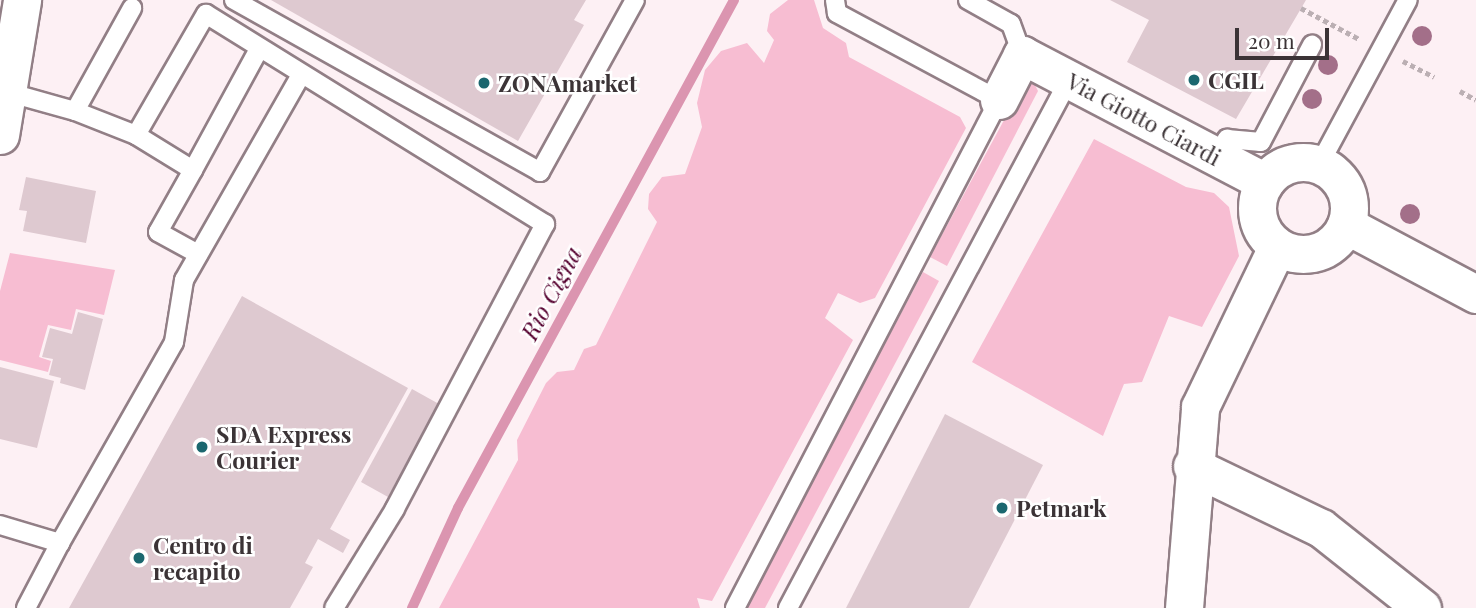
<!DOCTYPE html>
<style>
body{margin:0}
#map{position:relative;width:1476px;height:608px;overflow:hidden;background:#fdf0f4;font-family:"Playfair Display",serif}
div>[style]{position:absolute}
.green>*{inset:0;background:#f7bdd2}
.stream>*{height:10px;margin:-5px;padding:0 5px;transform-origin:5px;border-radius:5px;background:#db95b0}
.building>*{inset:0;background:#dec9d0}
.path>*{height:4.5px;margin-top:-2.25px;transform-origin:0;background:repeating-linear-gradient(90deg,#bbafb3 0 5px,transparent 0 8.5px)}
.roads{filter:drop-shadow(2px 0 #927f86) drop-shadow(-2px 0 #927f86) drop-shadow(0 2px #927f86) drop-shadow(0 -2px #927f86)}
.lane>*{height:18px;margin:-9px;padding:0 9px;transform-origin:9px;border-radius:9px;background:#fff}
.street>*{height:37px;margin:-18.5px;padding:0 18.5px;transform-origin:18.5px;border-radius:18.5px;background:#fff}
.street>.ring{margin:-18.5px;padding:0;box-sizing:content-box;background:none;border:37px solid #fff;border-radius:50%}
.trees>*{width:20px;height:20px;margin:-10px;border-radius:50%;background:#a36f89}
.dots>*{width:19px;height:19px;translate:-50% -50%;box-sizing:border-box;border:4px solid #fff;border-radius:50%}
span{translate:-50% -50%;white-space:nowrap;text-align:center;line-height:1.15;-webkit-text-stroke:5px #fff;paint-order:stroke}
.poi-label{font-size:23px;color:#3b3336;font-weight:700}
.left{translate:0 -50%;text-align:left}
.street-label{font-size:23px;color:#3b3336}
.water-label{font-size:24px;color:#55012f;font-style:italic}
.scale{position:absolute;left:1235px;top:28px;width:94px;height:32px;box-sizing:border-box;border:4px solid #3b3336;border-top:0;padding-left:9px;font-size:21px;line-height:24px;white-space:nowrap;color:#3b3336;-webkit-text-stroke:5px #fff;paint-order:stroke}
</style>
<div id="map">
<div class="green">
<i style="clip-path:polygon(788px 0,814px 0,823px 28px,846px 43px,849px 57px,960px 117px,966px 128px,875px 298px,860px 303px,838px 293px,825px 318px,853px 340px,712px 601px,697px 598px,700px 608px,439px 608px,518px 460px,517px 440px,546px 383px,557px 372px,574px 370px,584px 349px,596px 345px,657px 222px,648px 209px,649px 194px,662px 177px,685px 174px,702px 127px,697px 103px,705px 70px,721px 51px,747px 43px,764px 63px,774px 40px,767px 31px,770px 14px)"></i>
<i style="clip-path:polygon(1033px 81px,1038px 91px,947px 266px,930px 257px,1023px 85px)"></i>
<i style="clip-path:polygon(1094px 139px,1186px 187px,1214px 193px,1229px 207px,1239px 256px,1202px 327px,1169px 316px,1142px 382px,1124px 384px,1103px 436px,972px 362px)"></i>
<i style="clip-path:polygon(10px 253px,115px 270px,104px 315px,76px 309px,71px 330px,48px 325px,39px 357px,51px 361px,48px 372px,0 360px,0 291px)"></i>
<i style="clip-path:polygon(923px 272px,939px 281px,765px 608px,744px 608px)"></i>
</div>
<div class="stream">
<i style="left:412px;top:608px;width:110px;rotate:-65.3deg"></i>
<i style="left:458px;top:508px;width:578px;rotate:-61.48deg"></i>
</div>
<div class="building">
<i style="clip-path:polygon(271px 0,586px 0,574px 20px,584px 25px,518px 141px)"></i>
<i style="clip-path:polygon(1110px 0,1306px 0,1236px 119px,1127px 62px,1149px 20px)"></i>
<i style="clip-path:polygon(26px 177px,96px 191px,86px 243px,23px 231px,27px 211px,19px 210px)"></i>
<i style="clip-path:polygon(242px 296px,408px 388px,330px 529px,350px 540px,343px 553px,318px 539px,305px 563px,313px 567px,290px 608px,69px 608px)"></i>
<i style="clip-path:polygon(78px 312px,103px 319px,85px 390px,60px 383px,61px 378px,49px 375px,53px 359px,42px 357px,50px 328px,72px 334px)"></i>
<i style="clip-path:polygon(0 367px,54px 381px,37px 448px,0 439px)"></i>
<i style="clip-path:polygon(412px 389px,439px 404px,388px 497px,361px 482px)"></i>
<i style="clip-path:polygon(945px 414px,1043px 465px,969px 608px,846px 608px)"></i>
</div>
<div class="path">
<i style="left:1301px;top:8px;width:66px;rotate:28.1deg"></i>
<i style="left:1403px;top:61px;width:35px;rotate:27deg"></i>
<i style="left:1460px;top:91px;width:18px;rotate:29deg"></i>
</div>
<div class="roads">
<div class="lane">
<i style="left:234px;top:0;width:351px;rotate:29.3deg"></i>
<i style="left:540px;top:172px;width:196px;rotate:-61.1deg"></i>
<i style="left:968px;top:0;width:49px;rotate:29.2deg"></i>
<i style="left:1011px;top:24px;width:33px;rotate:70deg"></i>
<i style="left:7px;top:92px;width:71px;rotate:15.6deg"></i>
<i style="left:75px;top:111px;width:118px;rotate:-61deg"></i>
<i style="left:75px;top:111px;width:66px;rotate:21.5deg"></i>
<i style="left:136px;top:135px;width:67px;rotate:31.6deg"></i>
<i style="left:193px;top:170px;width:138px;rotate:-61.4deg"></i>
<i style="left:136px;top:135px;width:140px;rotate:-60deg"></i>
<i style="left:206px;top:14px;width:399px;rotate:31.8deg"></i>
<i style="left:545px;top:224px;width:322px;rotate:117.8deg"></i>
<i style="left:395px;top:509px;width:116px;rotate:121.6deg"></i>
<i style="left:1217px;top:157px;width:21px;rotate:-61deg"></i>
<i style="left:1227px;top:139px;width:34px;rotate:5deg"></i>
<i style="left:1261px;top:142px;width:110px;rotate:-62.3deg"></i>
<i style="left:1319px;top:165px;width:187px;rotate:-61.7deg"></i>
<i style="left:193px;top:170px;width:71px;rotate:119.4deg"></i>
<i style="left:158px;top:232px;width:46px;rotate:28.8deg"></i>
<i style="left:0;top:525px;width:63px;rotate:16.7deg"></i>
<i style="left:60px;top:543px;width:231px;rotate:-60.4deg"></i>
<i style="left:174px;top:342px;width:63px;rotate:-80.8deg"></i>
<i style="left:184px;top:280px;width:236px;rotate:-60.3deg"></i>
<i style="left:26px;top:608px;width:73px;rotate:-62.4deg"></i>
<i style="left:735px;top:608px;width:573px;rotate:-62.54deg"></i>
<i style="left:999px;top:100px;width:184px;rotate:-151.8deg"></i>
<i style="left:837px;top:13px;width:13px;rotate:-99deg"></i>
<i style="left:788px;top:608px;width:598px;rotate:-61.98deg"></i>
</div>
<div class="street">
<i style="left:999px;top:100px;width:51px;rotate:-62.9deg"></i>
<i style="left:1022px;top:55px;width:274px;rotate:27.6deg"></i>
<i style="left:0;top:135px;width:137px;rotate:-80.7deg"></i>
<i class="ring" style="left:1257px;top:162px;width:55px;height:55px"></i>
<i style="left:1346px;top:225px;width:147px;rotate:28deg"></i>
<i style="left:1192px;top:466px;width:143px;rotate:25.7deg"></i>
<i style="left:1321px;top:528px;width:129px;rotate:38.4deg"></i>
<i style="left:1184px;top:608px;width:202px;rotate:-85.4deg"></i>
<i style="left:1200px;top:407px;width:178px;rotate:-64.3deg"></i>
</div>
</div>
<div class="trees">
<i style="left:1422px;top:36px"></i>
<i style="left:1328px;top:65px"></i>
<i style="left:1312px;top:99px"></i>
<i style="left:1410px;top:214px"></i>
</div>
<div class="dots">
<i style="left:1194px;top:80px;background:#1b676f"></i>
<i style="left:484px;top:83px;background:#1b676f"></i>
<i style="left:202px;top:447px;background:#1b676f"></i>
<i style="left:1002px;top:508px;background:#1b676f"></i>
<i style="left:139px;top:558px;background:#1b676f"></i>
</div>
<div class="poi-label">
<span class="left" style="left:1208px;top:80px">CGIL</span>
<span class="left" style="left:498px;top:83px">ZONAmarket</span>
<span class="left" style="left:216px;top:447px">SDA Express<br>Courier</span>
<span class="left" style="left:1016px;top:508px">Petmark</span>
<span class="left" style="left:153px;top:558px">Centro di<br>recapito</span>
</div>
<div class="street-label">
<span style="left:1144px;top:119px;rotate:28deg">Via Giotto Ciardi</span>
</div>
<div class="water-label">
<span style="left:551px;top:293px;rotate:-62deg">Rio Cigna</span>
</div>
<div class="scale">20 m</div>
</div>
